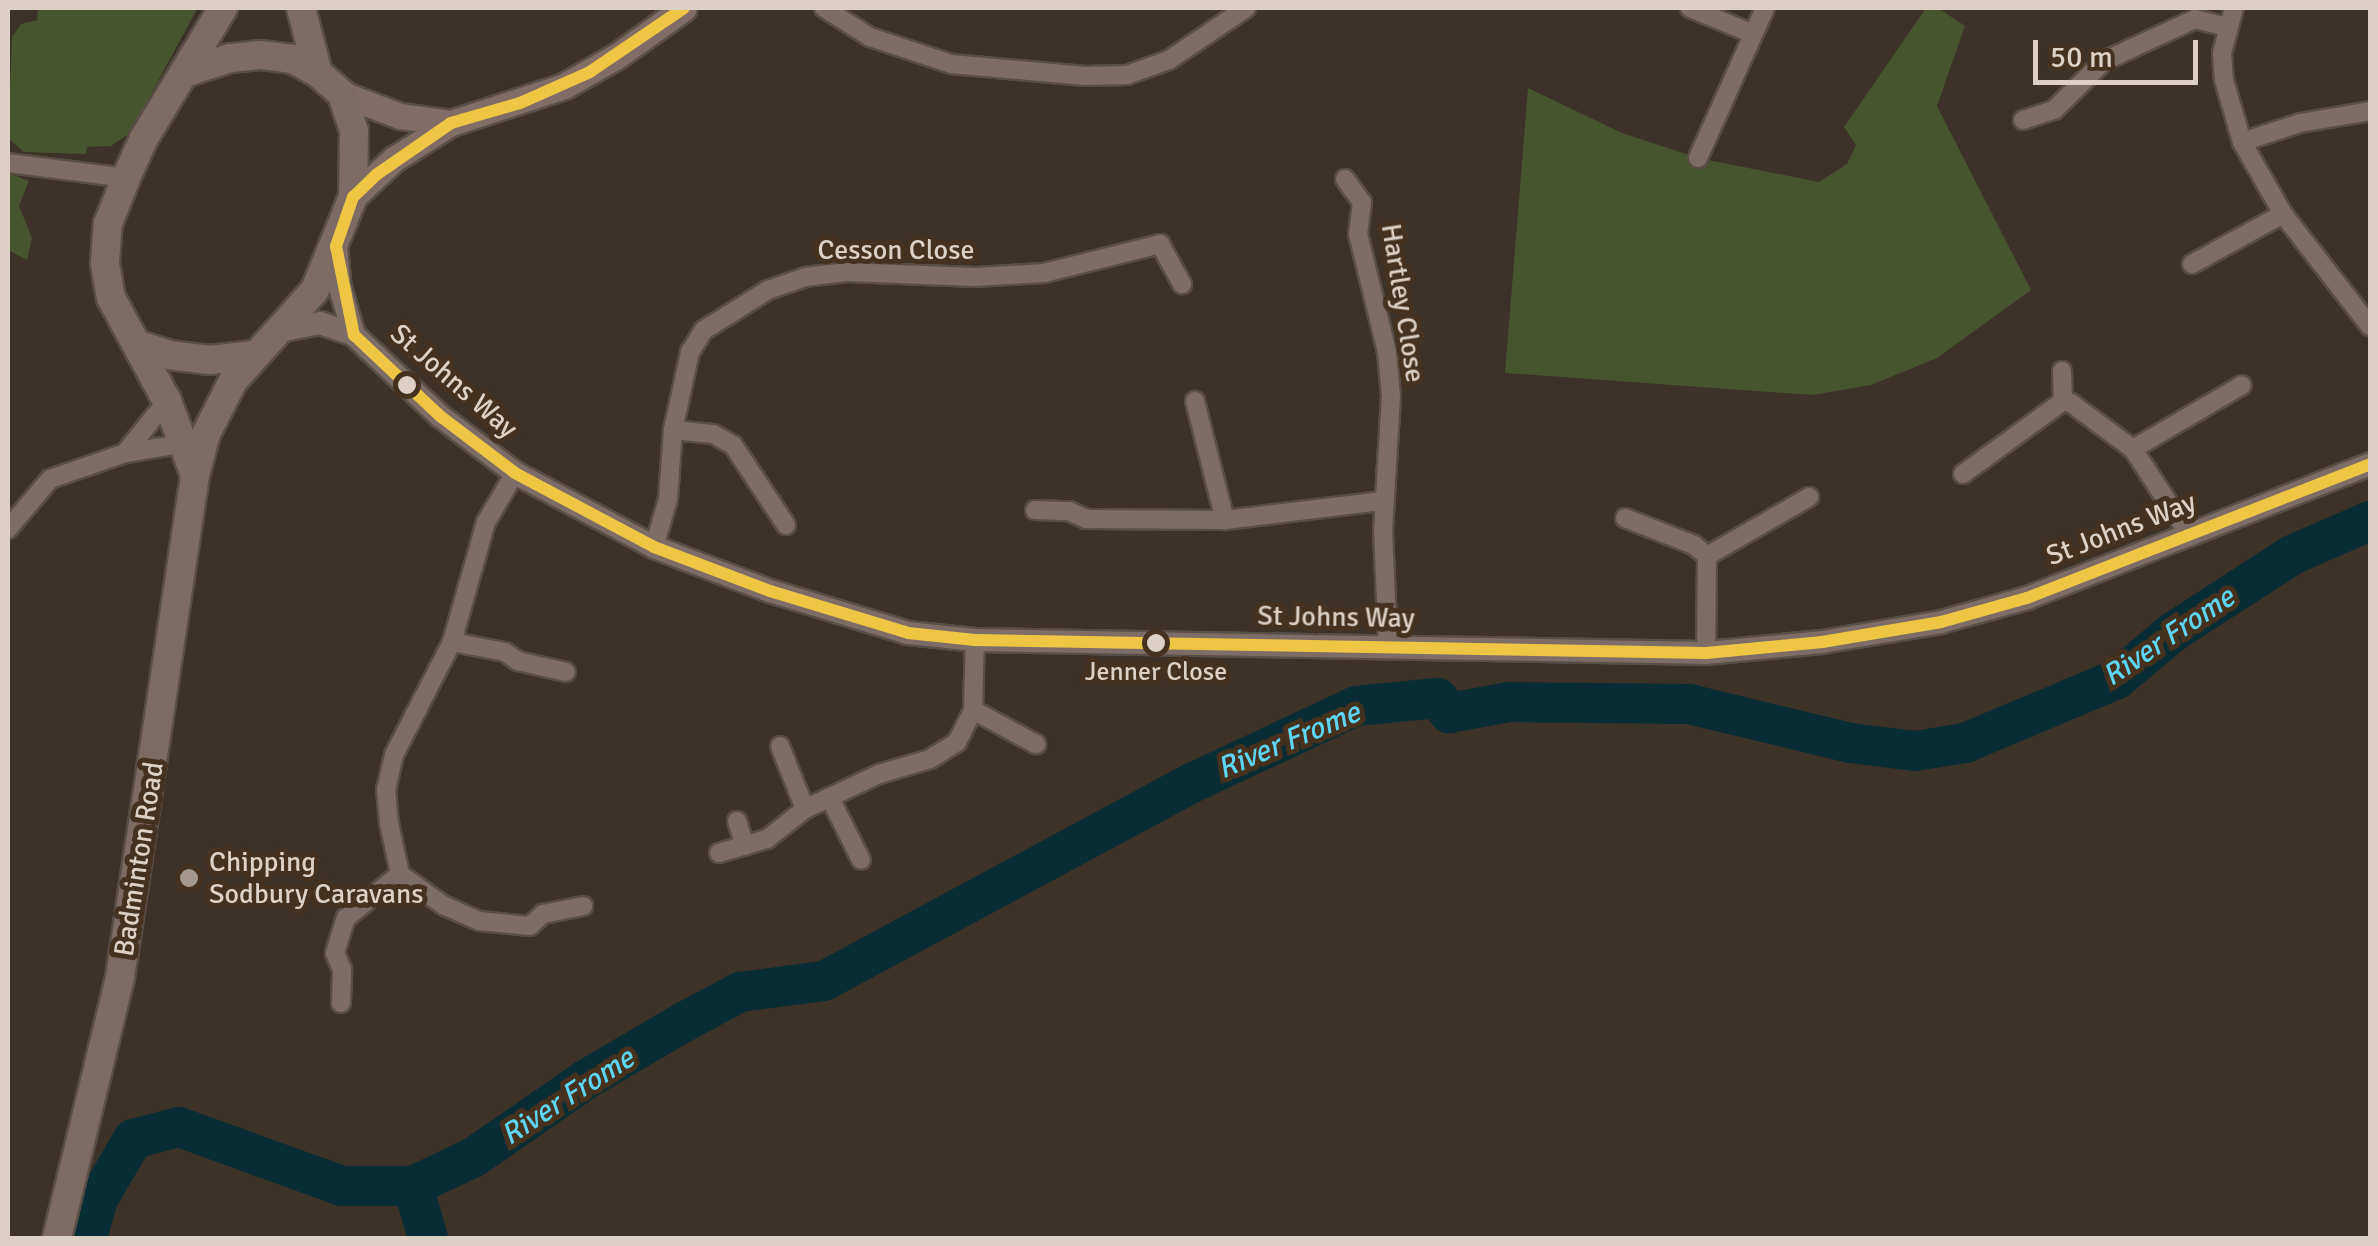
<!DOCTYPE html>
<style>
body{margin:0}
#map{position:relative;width:2378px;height:1246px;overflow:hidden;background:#3d3228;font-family:Signika,sans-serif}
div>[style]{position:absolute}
.green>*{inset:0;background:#46552e}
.river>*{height:40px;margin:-20px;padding:0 20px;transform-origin:20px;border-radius:20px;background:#082d34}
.roads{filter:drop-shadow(2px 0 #584e46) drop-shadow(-2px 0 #584e46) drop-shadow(0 2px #584e46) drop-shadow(0 -2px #584e46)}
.minor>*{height:18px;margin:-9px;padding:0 9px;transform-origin:9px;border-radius:9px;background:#7e6c66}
.tertiary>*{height:22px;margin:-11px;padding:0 11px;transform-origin:11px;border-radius:11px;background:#7e6c66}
.secondary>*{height:25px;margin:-12.5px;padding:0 12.5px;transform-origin:12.5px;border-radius:12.5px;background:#826d66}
.primary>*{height:28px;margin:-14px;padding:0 14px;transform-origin:14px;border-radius:14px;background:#7e6b64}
.bus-1>*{height:12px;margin:-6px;padding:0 6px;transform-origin:6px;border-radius:6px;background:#efc644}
.dots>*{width:28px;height:28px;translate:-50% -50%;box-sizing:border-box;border:5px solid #46311f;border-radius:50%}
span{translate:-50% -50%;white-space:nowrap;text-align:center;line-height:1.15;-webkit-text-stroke:10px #46311f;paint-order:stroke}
.bus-label{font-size:26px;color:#ddd0c5}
.street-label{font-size:28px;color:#ddd0c5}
.poi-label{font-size:28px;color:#ddd0c5}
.left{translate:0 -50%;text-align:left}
.water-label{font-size:30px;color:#5dd6f4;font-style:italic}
.frame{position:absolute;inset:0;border:10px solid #ddd0c5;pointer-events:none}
.scale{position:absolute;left:2033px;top:40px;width:165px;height:45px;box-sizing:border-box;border:5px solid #ddd0c5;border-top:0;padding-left:12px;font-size:30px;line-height:35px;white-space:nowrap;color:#ddd0c5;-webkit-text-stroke:8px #46311f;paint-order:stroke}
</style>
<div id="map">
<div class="green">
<i style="clip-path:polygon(38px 8px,182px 8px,197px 9px,130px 133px,111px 146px,87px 147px,86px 154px,24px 152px,8px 138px,12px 37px,21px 24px,37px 20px)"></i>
<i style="clip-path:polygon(1926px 8px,1938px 8px,1965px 26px,1937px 106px,2031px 290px,1937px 358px,1871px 385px,1813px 395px,1505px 373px,1528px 88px,1622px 133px,1698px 158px,1819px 182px,1847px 164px,1856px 145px,1844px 127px)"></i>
<i style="clip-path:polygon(8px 173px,29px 181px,19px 206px,32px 238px,27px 260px,8px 250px)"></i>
</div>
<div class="river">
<i style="left:87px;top:1238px;width:41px;rotate:-74.2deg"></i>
<i style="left:98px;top:1199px;width:69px;rotate:-59.7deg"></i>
<i style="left:133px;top:1139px;width:48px;rotate:-14.6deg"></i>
<i style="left:179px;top:1127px;width:173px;rotate:19.9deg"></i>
<i style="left:342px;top:1186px;width:71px"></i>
<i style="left:428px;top:1238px;width:54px;rotate:-106.1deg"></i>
<i style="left:413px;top:1186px;width:68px;rotate:-25.4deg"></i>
<i style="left:474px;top:1157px;width:135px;rotate:-34.7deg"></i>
<i style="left:585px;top:1080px;width:115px;rotate:-30.4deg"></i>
<i style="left:684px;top:1022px;width:64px;rotate:-28.2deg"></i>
<i style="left:740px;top:992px;width:85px;rotate:-7.5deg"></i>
<i style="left:824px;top:981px;width:420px;rotate:-28.3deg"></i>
<i style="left:1194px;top:782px;width:179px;rotate:-25.1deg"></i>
<i style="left:1356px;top:706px;width:82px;rotate:-5.6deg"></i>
<i style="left:1438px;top:698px;width:19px;rotate:54deg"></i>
<i style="left:1449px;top:713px;width:61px;rotate:-10.4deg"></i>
<i style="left:1509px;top:702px;width:180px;rotate:0.6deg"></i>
<i style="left:1689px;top:704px;width:166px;rotate:13.6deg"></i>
<i style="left:1850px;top:743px;width:65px;rotate:7deg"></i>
<i style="left:1915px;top:751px;width:51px;rotate:-9.1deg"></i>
<i style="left:1965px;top:743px;width:165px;rotate:-22.8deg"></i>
<i style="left:2117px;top:679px;width:73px;rotate:-40deg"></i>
<i style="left:2173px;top:632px;width:142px;rotate:-32.9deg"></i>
<i style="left:2292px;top:555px;width:85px;rotate:-23.6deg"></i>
</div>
<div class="roads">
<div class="minor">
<i style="left:824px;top:8px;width:54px;rotate:32.2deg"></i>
<i style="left:870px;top:37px;width:85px;rotate:18.4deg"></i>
<i style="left:951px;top:64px;width:135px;rotate:5.1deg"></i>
<i style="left:1085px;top:76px;width:42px;rotate:-1.4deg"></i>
<i style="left:1127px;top:75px;width:45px;rotate:-19.7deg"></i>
<i style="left:1169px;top:60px;width:93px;rotate:-34deg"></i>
<i style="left:1690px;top:8px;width:68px;rotate:22.4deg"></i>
<i style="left:2234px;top:8px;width:47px;rotate:104.9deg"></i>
<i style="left:2222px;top:53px;width:27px;rotate:86deg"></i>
<i style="left:2224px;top:80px;width:65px;rotate:73.8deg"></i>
<i style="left:2242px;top:142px;width:83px;rotate:60.3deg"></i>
<i style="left:2283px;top:214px;width:142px;rotate:52.2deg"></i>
<i style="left:2023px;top:120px;width:33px;rotate:-18deg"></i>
<i style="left:2054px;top:110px;width:70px;rotate:-44.4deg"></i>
<i style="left:2104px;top:61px;width:100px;rotate:-24.8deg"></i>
<i style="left:2195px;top:19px;width:32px;rotate:14deg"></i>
<i style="left:2242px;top:142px;width:61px;rotate:-18.1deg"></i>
<i style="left:2300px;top:123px;width:71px;rotate:-9.7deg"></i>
<i style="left:1698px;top:158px;width:164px;rotate:-65.9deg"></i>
<i style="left:8px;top:163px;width:119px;rotate:7.2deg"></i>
<i style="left:1345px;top:179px;width:29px;rotate:54deg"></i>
<i style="left:1362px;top:202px;width:32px;rotate:97deg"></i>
<i style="left:1358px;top:234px;width:122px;rotate:76.2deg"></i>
<i style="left:1387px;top:352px;width:44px;rotate:84.8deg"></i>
<i style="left:1391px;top:396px;width:134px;rotate:93.4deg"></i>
<i style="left:1383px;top:530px;width:119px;rotate:87.6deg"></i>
<i style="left:2192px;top:264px;width:104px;rotate:-28.8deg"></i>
<i style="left:2062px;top:371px;width:30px;rotate:88deg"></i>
<i style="left:1195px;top:401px;width:123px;rotate:75.9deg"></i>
<i style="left:673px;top:430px;width:40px;rotate:5.7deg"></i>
<i style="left:713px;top:434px;width:23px;rotate:29deg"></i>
<i style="left:733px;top:445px;width:96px;rotate:56.5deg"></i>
<i style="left:2133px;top:449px;width:126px;rotate:-30.4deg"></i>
<i style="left:125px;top:453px;width:67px;rotate:-51.1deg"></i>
<i style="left:515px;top:473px;width:57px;rotate:120.6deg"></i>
<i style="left:486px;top:522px;width:125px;rotate:105.8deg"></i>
<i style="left:452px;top:642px;width:127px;rotate:117.2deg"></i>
<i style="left:394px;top:755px;width:35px;rotate:103deg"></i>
<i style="left:386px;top:789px;width:34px;rotate:85deg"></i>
<i style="left:389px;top:823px;width:52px;rotate:77.8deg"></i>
<i style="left:400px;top:874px;width:53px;rotate:35.8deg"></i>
<i style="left:443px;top:905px;width:39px;rotate:24deg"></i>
<i style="left:479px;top:921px;width:51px;rotate:5.6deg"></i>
<i style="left:530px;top:926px;width:18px;rotate:-43deg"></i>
<i style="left:543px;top:914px;width:41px;rotate:-11.3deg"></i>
<i style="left:1963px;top:474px;width:124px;rotate:-36.1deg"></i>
<i style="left:2063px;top:401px;width:8px;rotate:14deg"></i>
<i style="left:2071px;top:403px;width:77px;rotate:36.6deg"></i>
<i style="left:2133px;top:449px;width:103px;rotate:56.9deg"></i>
<i style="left:1035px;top:510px;width:34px;rotate:2deg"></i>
<i style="left:1069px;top:511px;width:19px;rotate:25deg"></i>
<i style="left:1086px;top:519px;width:139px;rotate:0.4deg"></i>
<i style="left:1225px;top:520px;width:159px;rotate:-6.9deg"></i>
<i style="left:1625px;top:518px;width:74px;rotate:21.4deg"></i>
<i style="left:1694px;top:545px;width:17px;rotate:40deg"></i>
<i style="left:1707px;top:556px;width:97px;rotate:90.6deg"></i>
<i style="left:8px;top:529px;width:65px;rotate:-50deg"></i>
<i style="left:50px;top:479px;width:79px;rotate:-19.1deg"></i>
<i style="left:125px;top:453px;width:68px;rotate:-9.3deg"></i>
<i style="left:654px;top:547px;width:50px;rotate:-73.7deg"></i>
<i style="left:668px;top:499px;width:69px;rotate:-85.9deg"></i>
<i style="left:673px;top:430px;width:80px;rotate:-77.7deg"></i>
<i style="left:690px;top:352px;width:26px;rotate:-58deg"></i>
<i style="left:704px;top:330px;width:75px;rotate:-32deg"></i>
<i style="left:768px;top:290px;width:39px;rotate:-19deg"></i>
<i style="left:805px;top:277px;width:42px;rotate:-6.8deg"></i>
<i style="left:847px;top:272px;width:128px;rotate:2.2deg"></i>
<i style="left:975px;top:277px;width:69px;rotate:-3.3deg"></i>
<i style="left:1044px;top:273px;width:120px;rotate:-14deg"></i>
<i style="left:1160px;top:244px;width:46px;rotate:61.2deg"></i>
<i style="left:1707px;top:556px;width:118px;rotate:-30deg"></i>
<i style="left:452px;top:642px;width:54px;rotate:10.7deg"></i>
<i style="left:505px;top:652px;width:16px;rotate:35deg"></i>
<i style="left:518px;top:661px;width:49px;rotate:12.9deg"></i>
<i style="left:973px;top:710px;width:72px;rotate:28.4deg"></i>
<i style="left:780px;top:746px;width:68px;rotate:68.4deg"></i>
<i style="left:830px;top:798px;width:69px;rotate:63.4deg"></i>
<i style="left:737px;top:821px;width:26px;rotate:72deg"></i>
<i style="left:719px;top:853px;width:50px;rotate:-16.3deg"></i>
<i style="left:767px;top:839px;width:48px;rotate:-38.3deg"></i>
<i style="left:805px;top:809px;width:82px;rotate:-25.3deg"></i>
<i style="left:879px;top:774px;width:53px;rotate:-16.4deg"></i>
<i style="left:930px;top:759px;width:32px;rotate:-32deg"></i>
<i style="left:957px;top:742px;width:36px;rotate:-63deg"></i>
<i style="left:973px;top:710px;width:70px;rotate:-88.4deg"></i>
<i style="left:341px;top:1003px;width:34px;rotate:-88deg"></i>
<i style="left:342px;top:969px;width:17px;rotate:-114deg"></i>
<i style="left:335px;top:953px;width:37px;rotate:-73deg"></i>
<i style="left:346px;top:918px;width:70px;rotate:-39.2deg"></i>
</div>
<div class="tertiary">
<i style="left:336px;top:246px;width:38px;rotate:85deg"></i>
<i style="left:339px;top:284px;width:53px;rotate:73.6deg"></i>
<i style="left:284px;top:330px;width:37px;rotate:-11deg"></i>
<i style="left:320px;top:323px;width:36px;rotate:19deg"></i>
<i style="left:354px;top:335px;width:118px;rotate:43.3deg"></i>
<i style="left:440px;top:416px;width:94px;rotate:37.2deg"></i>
<i style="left:515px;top:473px;width:157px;rotate:28deg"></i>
<i style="left:654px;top:547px;width:124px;rotate:20.8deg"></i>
<i style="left:770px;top:591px;width:144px;rotate:16.9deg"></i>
<i style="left:908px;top:633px;width:67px;rotate:6deg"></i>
<i style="left:975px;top:640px;width:731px;rotate:1.02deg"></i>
<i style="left:1706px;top:653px;width:117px;rotate:-5.4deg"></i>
<i style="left:1822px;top:642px;width:121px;rotate:-9.5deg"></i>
<i style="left:1941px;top:622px;width:89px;rotate:-15.6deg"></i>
<i style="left:2027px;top:598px;width:368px;rotate:-21.3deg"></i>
</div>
<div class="secondary">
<i style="left:342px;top:94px;width:62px;rotate:20.8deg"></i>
<i style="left:400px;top:116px;width:51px;rotate:7.8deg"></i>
<i style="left:353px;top:197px;width:56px;rotate:-42.8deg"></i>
<i style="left:394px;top:159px;width:67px;rotate:-32.3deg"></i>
<i style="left:451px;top:123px;width:119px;rotate:-18.1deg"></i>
<i style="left:564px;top:86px;width:61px;rotate:-29.5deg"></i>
<i style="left:617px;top:56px;width:82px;rotate:-35.6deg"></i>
</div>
<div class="primary">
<i style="left:301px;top:8px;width:67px;rotate:75.3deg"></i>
<i style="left:139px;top:345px;width:32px;rotate:18deg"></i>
<i style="left:169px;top:355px;width:41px;rotate:7deg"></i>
<i style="left:210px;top:360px;width:44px;rotate:-6.5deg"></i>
<i style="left:195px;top:475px;width:79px;rotate:-110.7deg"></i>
<i style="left:167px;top:401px;width:117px;rotate:-118.5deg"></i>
<i style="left:111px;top:298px;width:36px;rotate:-100deg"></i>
<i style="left:105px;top:263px;width:39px;rotate:-86deg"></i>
<i style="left:108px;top:224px;width:49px;rotate:-68.6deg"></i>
<i style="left:126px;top:178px;width:44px;rotate:-65.8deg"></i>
<i style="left:144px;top:138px;width:152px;rotate:-58.7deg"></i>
<i style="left:57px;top:1238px;width:268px;rotate:-76.4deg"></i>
<i style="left:120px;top:977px;width:508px;rotate:-81.5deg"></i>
<i style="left:195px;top:475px;width:42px;rotate:-75deg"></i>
<i style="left:206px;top:434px;width:59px;rotate:-63deg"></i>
<i style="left:233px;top:381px;width:122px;rotate:-48deg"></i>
<i style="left:315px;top:290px;width:100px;rotate:-67.8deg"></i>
<i style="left:353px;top:197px;width:66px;rotate:-89.1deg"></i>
<i style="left:354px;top:131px;width:39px;rotate:-108deg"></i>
<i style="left:342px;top:94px;width:32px;rotate:-139deg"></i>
<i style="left:318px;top:73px;width:29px;rotate:-151deg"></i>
<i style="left:293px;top:59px;width:33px;rotate:-173deg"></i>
<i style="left:260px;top:55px;width:30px;rotate:174deg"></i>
<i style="left:230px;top:58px;width:48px;rotate:161.9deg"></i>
</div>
</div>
<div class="bus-1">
<i style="left:684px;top:8px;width:114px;rotate:145.8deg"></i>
<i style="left:590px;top:72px;width:77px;rotate:156.1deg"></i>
<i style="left:520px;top:103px;width:72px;rotate:163.8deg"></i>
<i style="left:451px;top:123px;width:91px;rotate:145.3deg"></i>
<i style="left:376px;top:175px;width:32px;rotate:136deg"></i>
<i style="left:353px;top:197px;width:52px;rotate:109.1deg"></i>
<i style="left:336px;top:246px;width:91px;rotate:78.6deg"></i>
<i style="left:354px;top:335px;width:118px;rotate:43.3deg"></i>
<i style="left:440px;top:416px;width:94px;rotate:37.2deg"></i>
<i style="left:515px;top:473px;width:157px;rotate:28deg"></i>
<i style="left:654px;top:547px;width:124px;rotate:20.8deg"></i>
<i style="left:770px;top:591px;width:144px;rotate:16.9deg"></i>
<i style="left:908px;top:633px;width:67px;rotate:6deg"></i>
<i style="left:975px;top:640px;width:731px;rotate:1.02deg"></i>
<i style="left:1706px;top:653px;width:117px;rotate:-5.4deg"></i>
<i style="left:1822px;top:642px;width:121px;rotate:-9.5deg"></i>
<i style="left:1941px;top:622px;width:89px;rotate:-15.6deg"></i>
<i style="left:2027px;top:598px;width:368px;rotate:-21.3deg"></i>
</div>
<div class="dots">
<i style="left:407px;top:385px;background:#ddd0c5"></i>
<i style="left:1156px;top:643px;background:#ddd0c5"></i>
<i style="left:189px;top:878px;background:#a5998e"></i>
</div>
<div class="bus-label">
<span style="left:1156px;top:673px">Jenner Close</span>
</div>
<div class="street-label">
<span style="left:896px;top:250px">Cesson Close</span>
<span style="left:1403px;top:303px;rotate:81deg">Hartley Close</span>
<span style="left:454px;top:381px;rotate:41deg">St Johns Way</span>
<span style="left:2121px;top:529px;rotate:-21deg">St Johns Way</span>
<span style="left:1336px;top:617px;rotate:1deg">St Johns Way</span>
<span style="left:139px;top:859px;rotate:-81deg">Badminton Road</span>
</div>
<div class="poi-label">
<span class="left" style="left:209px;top:878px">Chipping<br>Sodbury Caravans</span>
</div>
<div class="water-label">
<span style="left:2169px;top:637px;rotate:-34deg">River Frome</span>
<span style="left:1289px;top:741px;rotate:-23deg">River Frome</span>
<span style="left:568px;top:1097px;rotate:-33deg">River Frome</span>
</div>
<div class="frame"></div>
<div class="scale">50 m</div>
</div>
